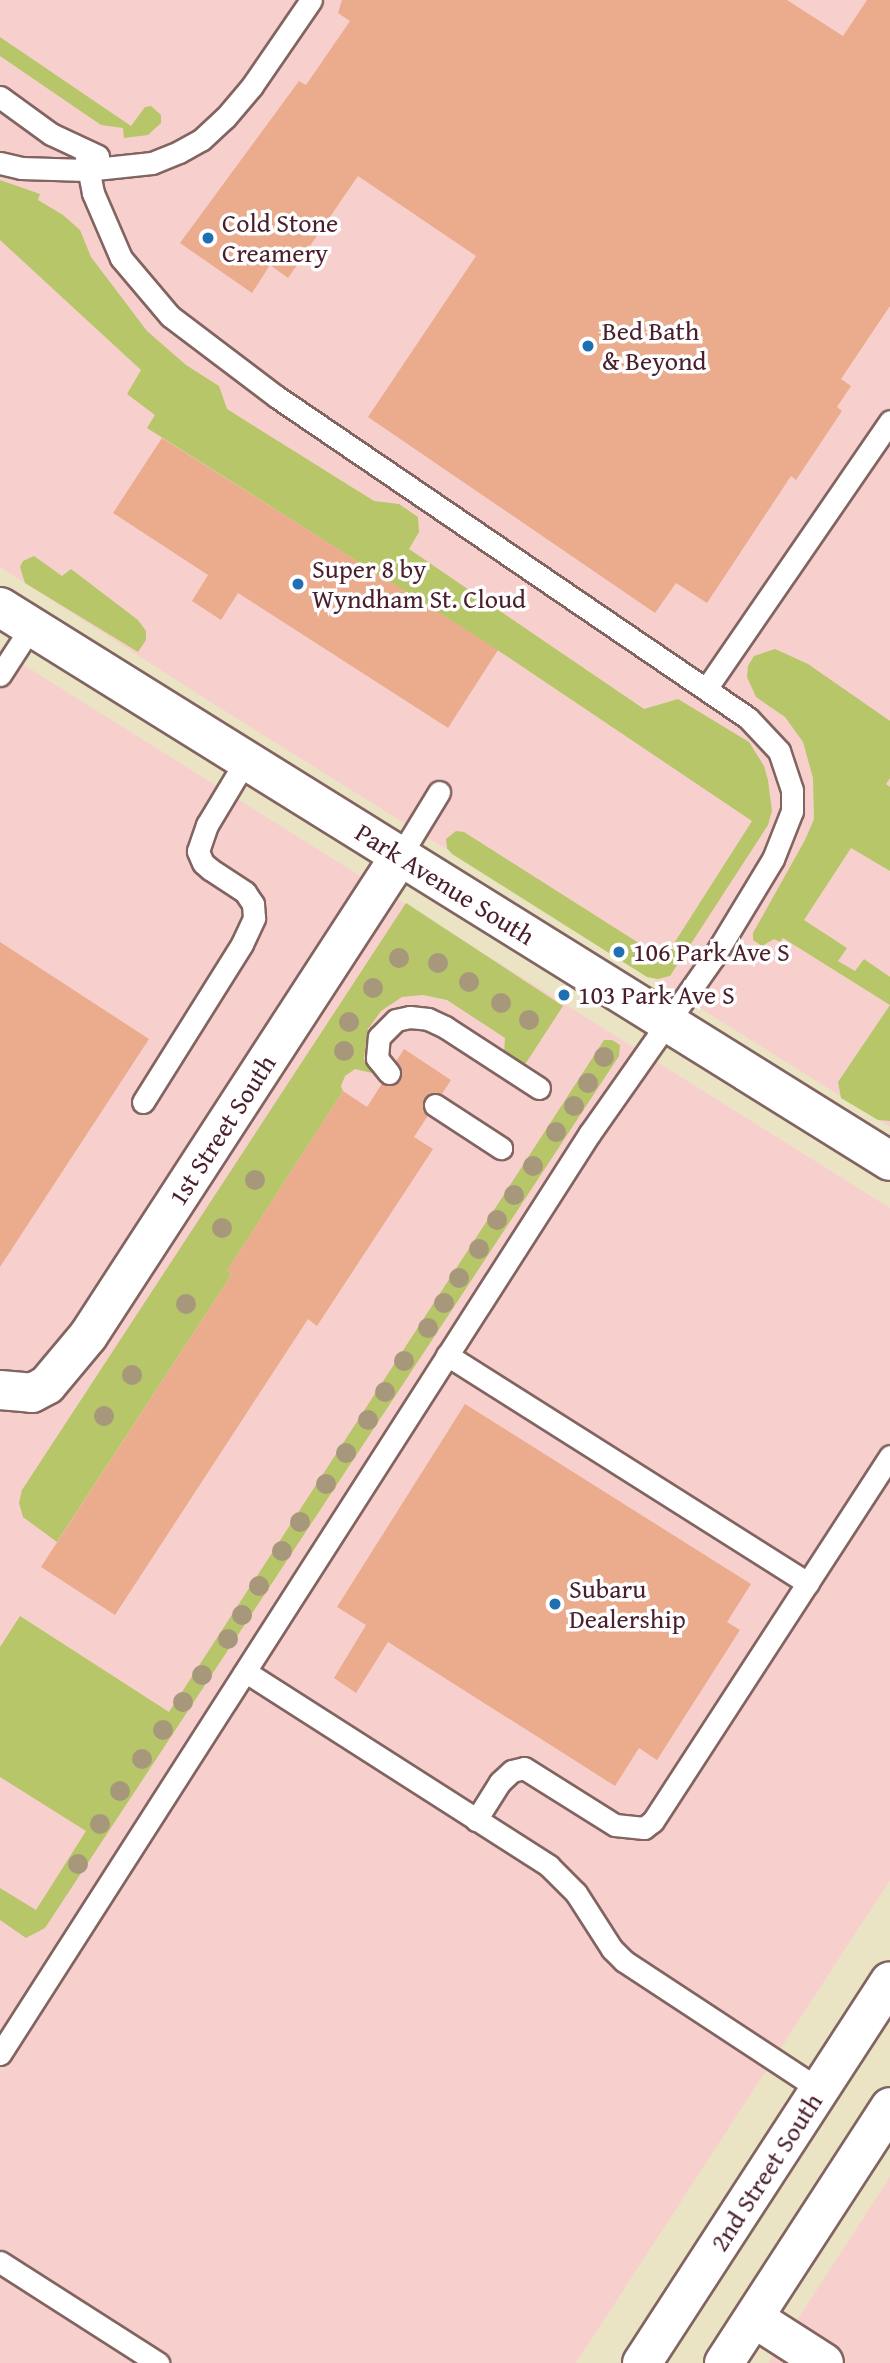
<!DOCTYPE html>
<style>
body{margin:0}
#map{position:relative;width:890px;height:2363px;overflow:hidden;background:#eae4c4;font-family:"Gentium Book Plus",serif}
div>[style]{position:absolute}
.built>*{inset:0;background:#f7d0ce}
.green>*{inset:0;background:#b6c668}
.building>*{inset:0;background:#ebab8d}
.roads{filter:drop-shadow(2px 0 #826461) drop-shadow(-2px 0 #826461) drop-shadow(0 2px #826461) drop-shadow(0 -2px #826461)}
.service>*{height:21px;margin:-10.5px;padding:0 10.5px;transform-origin:10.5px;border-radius:10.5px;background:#fff}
.minor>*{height:38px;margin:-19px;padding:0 19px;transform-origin:19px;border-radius:19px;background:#fff}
.trunk>*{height:38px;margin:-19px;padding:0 19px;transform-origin:19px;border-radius:19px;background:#fff}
.trees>*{width:20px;height:20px;margin:-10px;border-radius:50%;background:#a7987b}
.dots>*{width:19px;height:19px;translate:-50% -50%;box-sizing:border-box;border:4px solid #fff;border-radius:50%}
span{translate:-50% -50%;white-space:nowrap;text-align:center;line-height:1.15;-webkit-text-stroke:7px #fff;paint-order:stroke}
.poi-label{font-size:26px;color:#4a1f2b}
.left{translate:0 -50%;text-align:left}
.street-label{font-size:26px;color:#4a1f2b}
</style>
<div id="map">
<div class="built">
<i style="clip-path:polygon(0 0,890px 0,890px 1127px,212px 703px,0 567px)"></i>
<i style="clip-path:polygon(0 650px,890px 1208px,890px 1880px,576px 2363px,0 2363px)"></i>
<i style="clip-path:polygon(890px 2177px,890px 2363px,769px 2363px)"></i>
</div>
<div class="green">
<i style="clip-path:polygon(0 37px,131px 126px,145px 107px,151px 106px,161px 115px,161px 123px,148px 135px,124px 138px,123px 128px,101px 125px,0 56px)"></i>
<i style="clip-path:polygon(0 180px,40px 194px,38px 200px,63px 215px,80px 230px,91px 257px,147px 331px,186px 365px,219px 386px,227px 409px,374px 501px,399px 504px,418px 517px,419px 532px,409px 549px,644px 709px,678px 699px,749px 742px,764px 766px,768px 780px,772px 811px,768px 825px,670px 976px,658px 979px,647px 977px,452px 854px,447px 848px,446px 839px,456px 831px,464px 832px,664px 959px,752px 821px,505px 655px,147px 428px,155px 415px,127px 394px,141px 370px,0 240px)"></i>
<i style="clip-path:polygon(34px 556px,62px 576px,71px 569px,138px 620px,146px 631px,146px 640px,138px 652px,25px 583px,20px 567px,23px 561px)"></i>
<i style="clip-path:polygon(775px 649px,808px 664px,890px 721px,890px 778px,886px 784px,890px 787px,890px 871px,851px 848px,804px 920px,847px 948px,838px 961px,855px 971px,864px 959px,890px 977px,890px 1121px,878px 1120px,841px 1098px,838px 1082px,890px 1005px,783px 938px,780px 942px,774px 939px,762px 946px,753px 940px,753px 933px,805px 840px,814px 819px,813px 778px,803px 742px,785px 717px,756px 697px,747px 677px,748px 666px,754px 656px)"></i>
<i style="clip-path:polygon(406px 903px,563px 1006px,526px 1063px,517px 1063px,504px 1054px,505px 1038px,447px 1000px,423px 995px,402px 997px,381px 1011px,368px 1029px,364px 1059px,372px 1073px,355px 1069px,345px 1076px,341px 1086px,343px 1091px,227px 1271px,232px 1274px,57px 1542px,23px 1517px,19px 1503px,22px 1490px)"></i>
<i style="clip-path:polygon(604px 1040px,612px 1040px,620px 1045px,619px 1056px,45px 1928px,26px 1938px,0 1920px,0 1888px,36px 1910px,86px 1831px,0 1777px,0 1647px,20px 1616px,169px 1712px)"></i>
</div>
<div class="building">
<i style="clip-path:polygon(342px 0,787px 0,843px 36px,867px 0,890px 0,890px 306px,841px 379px,851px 386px,837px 407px,842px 411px,796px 480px,791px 476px,707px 603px,676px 583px,655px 613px,368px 417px,476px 256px,358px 176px,288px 278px,270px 265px,252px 293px,180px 243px,299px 81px,306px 85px,350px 21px,338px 13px)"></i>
<i style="clip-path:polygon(162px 438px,498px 650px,448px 728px,238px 593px,221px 620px,192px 601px,208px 575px,113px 513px)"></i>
<i style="clip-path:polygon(0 942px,149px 1039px,0 1267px)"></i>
<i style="clip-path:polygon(404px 1049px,451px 1080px,414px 1137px,433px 1149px,317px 1326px,308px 1319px,115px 1615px,41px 1567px,232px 1274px,227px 1271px,343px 1091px,367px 1107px)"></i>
<i style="clip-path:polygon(465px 1404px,751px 1584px,727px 1622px,740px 1630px,657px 1760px,639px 1748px,615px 1786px,388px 1642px,356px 1693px,334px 1678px,366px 1625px,337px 1607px)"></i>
</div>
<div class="roads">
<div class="service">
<i style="left:0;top:97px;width:63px;rotate:36deg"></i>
<i style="left:51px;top:134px;width:52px;rotate:25.1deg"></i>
<i style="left:0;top:163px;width:22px;rotate:13deg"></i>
<i style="left:21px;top:168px;width:65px;rotate:1.8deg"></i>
<i style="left:86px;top:170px;width:66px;rotate:-6.1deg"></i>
<i style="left:152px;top:163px;width:29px;rotate:-22deg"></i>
<i style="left:179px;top:152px;width:25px;rotate:-29deg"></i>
<i style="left:201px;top:140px;width:33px;rotate:-43deg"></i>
<i style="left:225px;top:118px;width:42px;rotate:-49.8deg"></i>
<i style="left:252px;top:86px;width:104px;rotate:-55.5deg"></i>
<i style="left:0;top:675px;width:57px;rotate:-57.1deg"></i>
<i style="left:706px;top:689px;width:325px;rotate:-55.5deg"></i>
<i style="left:400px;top:856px;width:75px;rotate:-58.6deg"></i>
<i style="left:389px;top:1073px;width:19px;rotate:-129deg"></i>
<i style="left:377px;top:1058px;width:21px;rotate:-85deg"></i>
<i style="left:379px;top:1037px;width:24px;rotate:-45deg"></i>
<i style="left:396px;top:1020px;width:14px;rotate:-12deg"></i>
<i style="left:410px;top:1017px;width:18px;rotate:6deg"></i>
<i style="left:428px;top:1019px;width:19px;rotate:25deg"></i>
<i style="left:445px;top:1027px;width:112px;rotate:33deg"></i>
<i style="left:143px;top:1102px;width:186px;rotate:-57.9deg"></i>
<i style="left:242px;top:944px;width:29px;rotate:-65deg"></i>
<i style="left:254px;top:918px;width:14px;rotate:-94deg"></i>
<i style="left:253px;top:904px;width:14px;rotate:-124deg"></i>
<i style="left:245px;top:892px;width:42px;rotate:-146.7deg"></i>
<i style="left:210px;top:869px;width:9px;rotate:-139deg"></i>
<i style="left:203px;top:863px;width:13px;rotate:-113deg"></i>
<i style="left:198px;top:851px;width:28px;rotate:-71deg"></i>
<i style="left:207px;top:825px;width:76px;rotate:-59deg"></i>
<i style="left:435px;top:1105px;width:79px;rotate:33.1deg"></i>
<i style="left:447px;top:1355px;width:427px;rotate:32.3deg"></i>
<i style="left:246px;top:1672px;width:360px;rotate:32.6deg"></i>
<i style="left:549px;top:1866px;width:38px;rotate:45deg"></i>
<i style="left:576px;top:1893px;width:67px;rotate:57.3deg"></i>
<i style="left:612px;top:1949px;width:17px;rotate:45deg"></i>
<i style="left:624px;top:1961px;width:233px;rotate:33.3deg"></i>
<i style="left:476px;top:1820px;width:45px;rotate:-57.7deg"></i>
<i style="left:500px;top:1782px;width:16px;rotate:-43deg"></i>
<i style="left:512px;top:1771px;width:12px;rotate:-14deg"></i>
<i style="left:524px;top:1768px;width:107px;rotate:32.1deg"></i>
<i style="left:615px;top:1825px;width:29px;rotate:6deg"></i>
<i style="left:644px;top:1828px;width:11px;rotate:-38deg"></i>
<i style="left:653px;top:1821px;width:435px;rotate:-57deg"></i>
<i style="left:0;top:2054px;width:1094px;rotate:-57.36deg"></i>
<i style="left:590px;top:1133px;width:214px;rotate:-54.9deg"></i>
<i style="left:713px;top:958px;width:116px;rotate:-58.8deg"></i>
<i style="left:773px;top:859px;width:52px;rotate:-68.4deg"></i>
<i style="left:792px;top:811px;width:21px;rotate:-90deg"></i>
<i style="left:792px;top:790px;width:41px;rotate:-108.4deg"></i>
<i style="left:779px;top:751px;width:45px;rotate:-133.2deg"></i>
<i style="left:748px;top:718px;width:570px;rotate:-145.72deg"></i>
<i style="left:277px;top:397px;width:134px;rotate:-142.9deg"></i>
<i style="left:170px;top:316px;width:76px;rotate:-130.2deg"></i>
<i style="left:121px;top:258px;width:71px;rotate:-113.3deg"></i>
<i style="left:93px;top:193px;width:42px;rotate:-101deg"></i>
<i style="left:0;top:2262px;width:188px;rotate:32.6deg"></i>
</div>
<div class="minor">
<i style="left:0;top:607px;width:1048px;rotate:31.9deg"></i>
<i style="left:0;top:1390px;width:32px;rotate:5deg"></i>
<i style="left:32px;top:1393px;width:17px;rotate:-28deg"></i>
<i style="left:47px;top:1385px;width:64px;rotate:-50.1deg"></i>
<i style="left:88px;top:1336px;width:572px;rotate:-56.98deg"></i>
<i style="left:754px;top:2318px;width:83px;rotate:32.7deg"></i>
</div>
<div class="trunk">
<i style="left:642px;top:2363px;width:455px;rotate:-57deg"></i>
<i style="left:724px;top:2363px;width:305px;rotate:-57deg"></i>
</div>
</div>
<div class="trees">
<i style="left:399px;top:958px"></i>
<i style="left:438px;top:963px"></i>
<i style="left:469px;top:982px"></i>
<i style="left:373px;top:988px"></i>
<i style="left:501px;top:1003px"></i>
<i style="left:529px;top:1020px"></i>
<i style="left:349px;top:1022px"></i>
<i style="left:344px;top:1051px"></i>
<i style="left:604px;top:1057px"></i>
<i style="left:588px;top:1083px"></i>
<i style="left:574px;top:1106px"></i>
<i style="left:556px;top:1132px"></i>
<i style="left:533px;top:1166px"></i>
<i style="left:255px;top:1180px"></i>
<i style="left:514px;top:1195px"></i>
<i style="left:497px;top:1220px"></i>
<i style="left:222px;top:1228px"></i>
<i style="left:479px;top:1249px"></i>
<i style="left:459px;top:1278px"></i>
<i style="left:444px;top:1303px"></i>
<i style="left:186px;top:1304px"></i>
<i style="left:428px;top:1328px"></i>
<i style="left:404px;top:1361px"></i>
<i style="left:132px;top:1375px"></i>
<i style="left:385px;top:1392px"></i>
<i style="left:104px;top:1416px"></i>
<i style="left:368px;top:1420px"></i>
<i style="left:346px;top:1453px"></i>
<i style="left:326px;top:1484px"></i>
<i style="left:300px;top:1522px"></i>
<i style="left:282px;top:1551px"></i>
<i style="left:259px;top:1586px"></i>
<i style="left:242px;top:1615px"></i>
<i style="left:228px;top:1639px"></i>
<i style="left:202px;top:1675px"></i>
<i style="left:183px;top:1702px"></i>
<i style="left:163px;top:1730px"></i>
<i style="left:142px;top:1759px"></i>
<i style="left:120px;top:1791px"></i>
<i style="left:100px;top:1824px"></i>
<i style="left:78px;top:1864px"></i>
</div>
<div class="dots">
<i style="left:208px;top:238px;background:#1f6fb2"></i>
<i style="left:588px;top:346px;background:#1f6fb2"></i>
<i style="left:298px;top:584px;background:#1f6fb2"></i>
<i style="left:619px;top:952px;background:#1f6fb2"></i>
<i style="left:564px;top:995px;background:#1f6fb2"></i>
<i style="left:555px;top:1604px;background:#1f6fb2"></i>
</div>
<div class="poi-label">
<span class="left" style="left:222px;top:238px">Cold Stone<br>Creamery</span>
<span class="left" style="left:602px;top:346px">Bed Bath<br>&amp; Beyond</span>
<span class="left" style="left:312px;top:584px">Super 8 by<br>Wyndham St. Cloud</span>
<span class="left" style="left:633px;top:952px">106 Park Ave S</span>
<span class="left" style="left:578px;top:995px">103 Park Ave S</span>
<span class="left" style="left:569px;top:1604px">Subaru<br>Dealership</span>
</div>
<div class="street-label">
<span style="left:445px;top:884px;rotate:32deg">Park Avenue South</span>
<span style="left:222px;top:1130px;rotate:-57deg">1st Street South</span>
<span style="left:766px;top:2172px;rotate:-57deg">2nd Street South</span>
</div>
</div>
